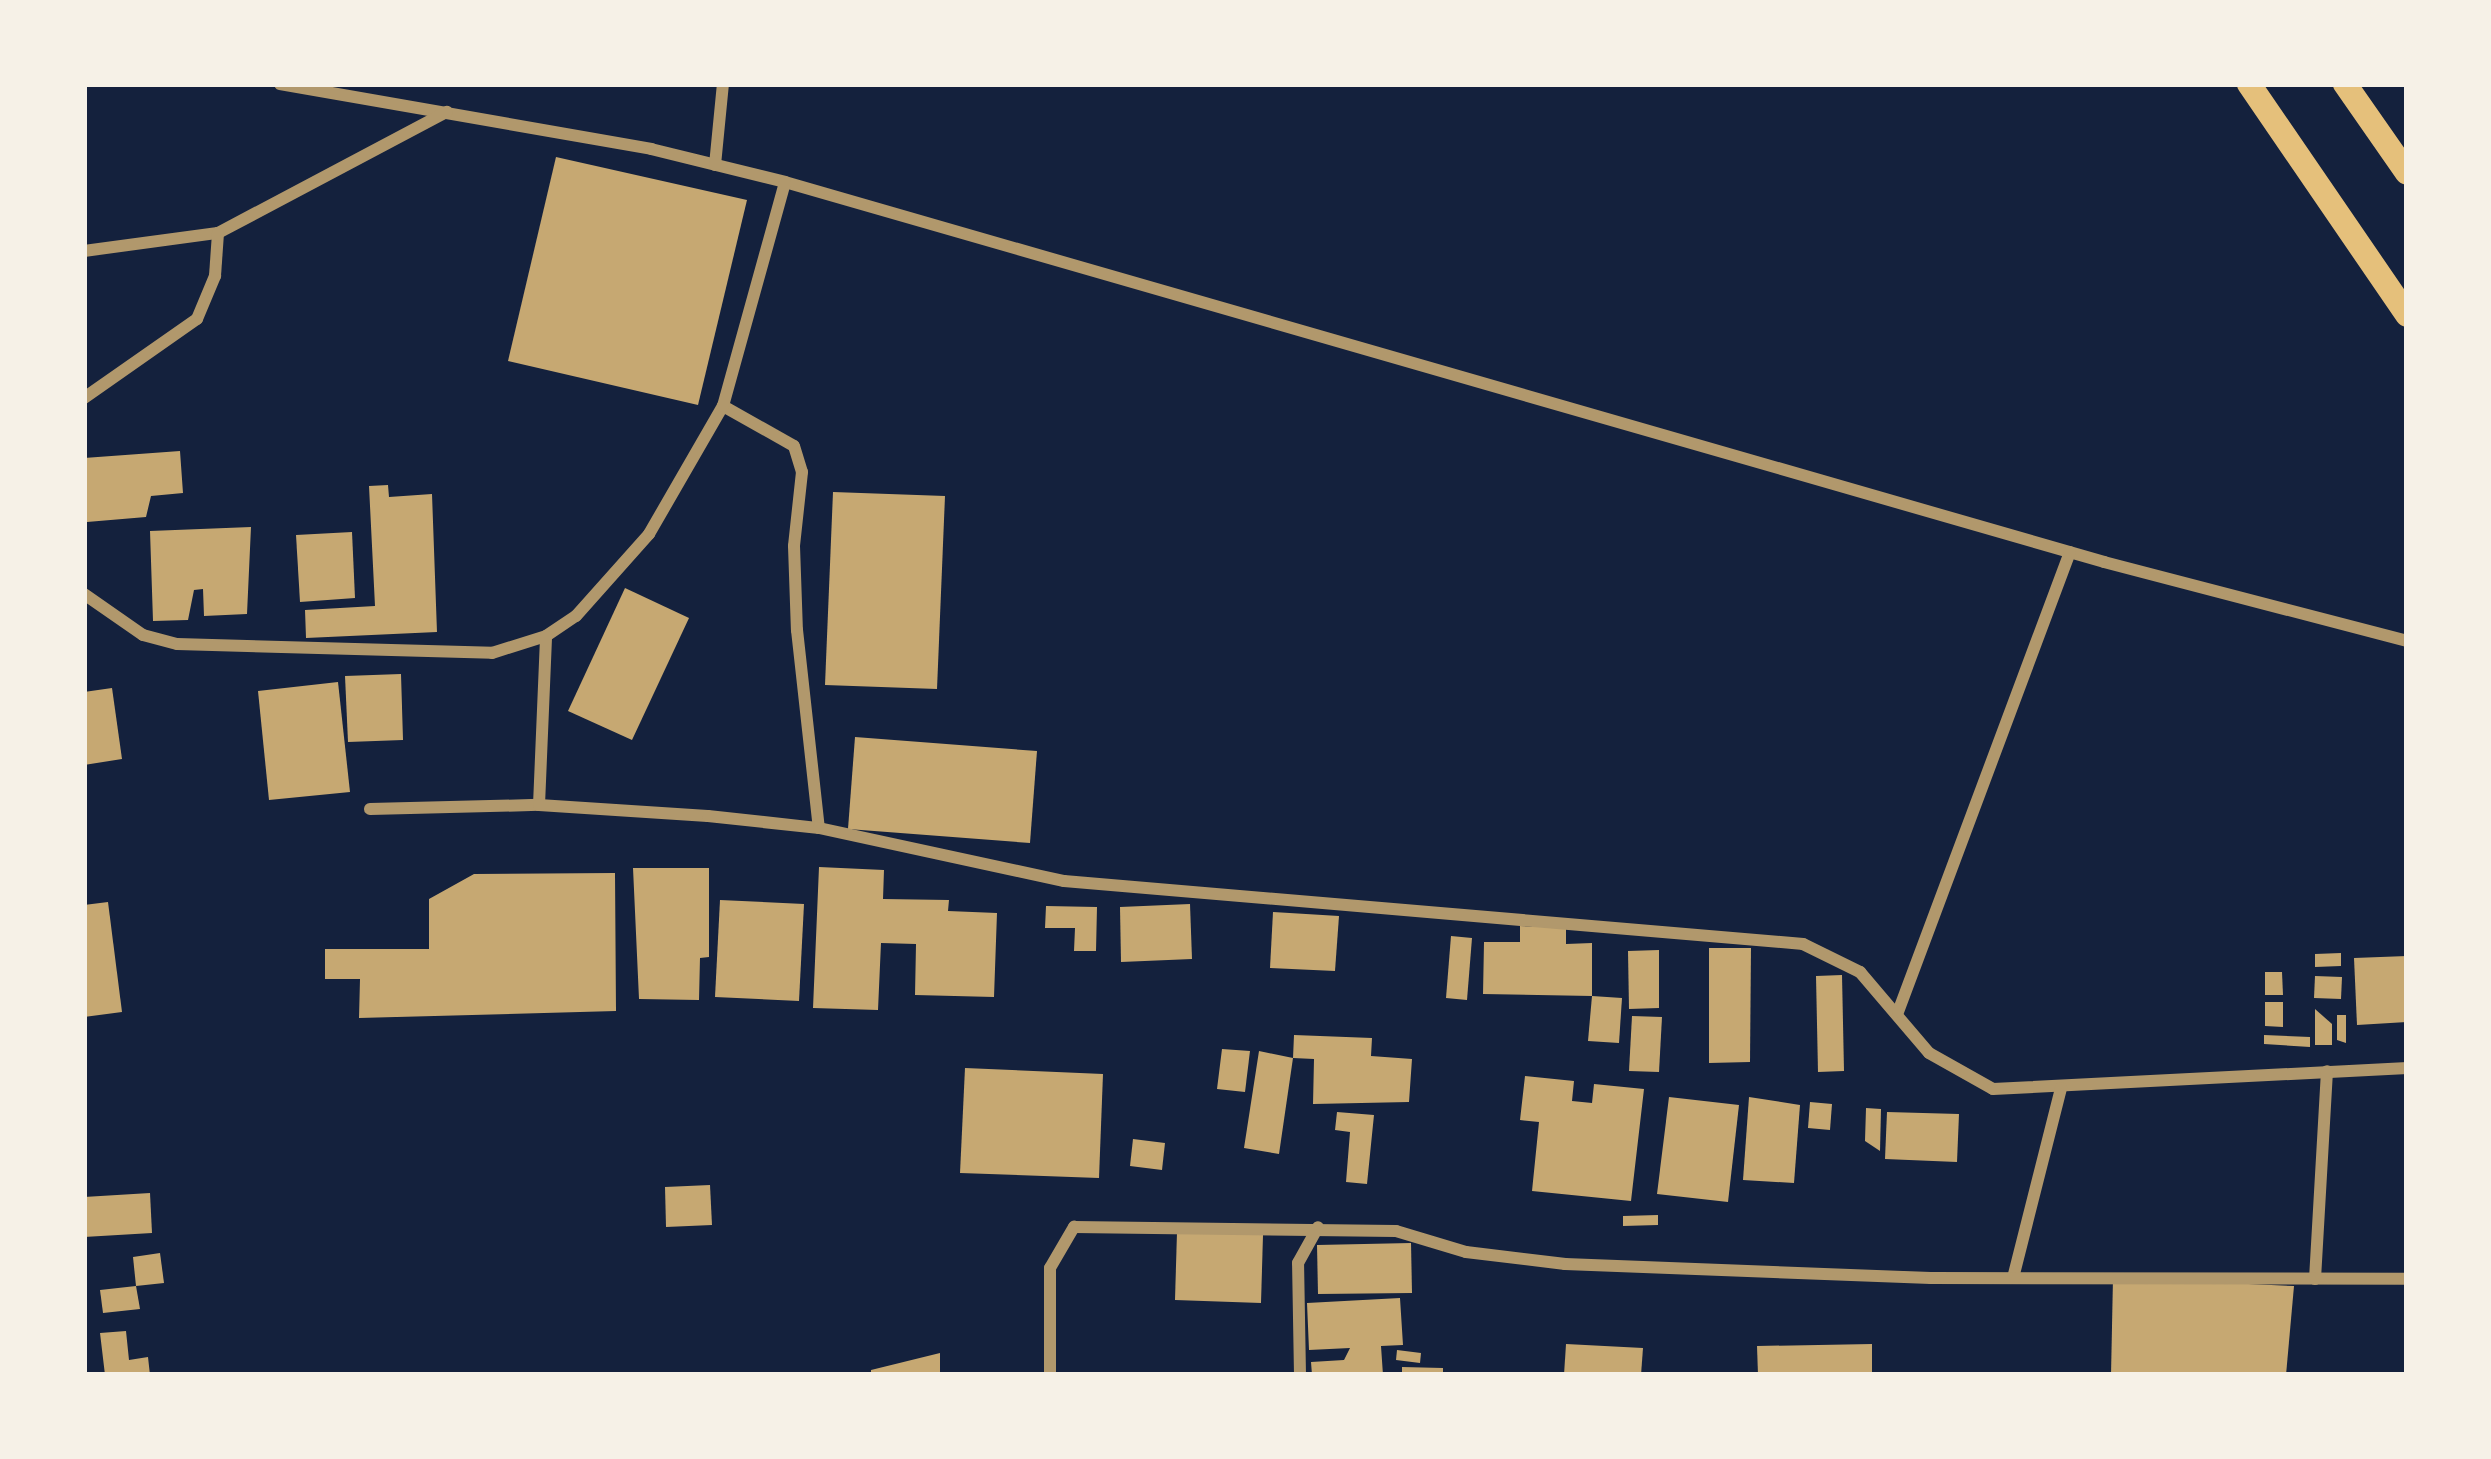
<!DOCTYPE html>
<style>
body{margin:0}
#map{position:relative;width:2491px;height:1459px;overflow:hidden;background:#14213d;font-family:"Space Grotesk",sans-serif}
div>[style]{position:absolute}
.building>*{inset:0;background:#c6a872}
.minor>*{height:12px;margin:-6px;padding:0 6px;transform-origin:6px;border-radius:6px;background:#b1986c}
.secondary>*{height:24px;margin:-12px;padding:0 12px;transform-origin:12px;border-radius:12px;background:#e5c07b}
span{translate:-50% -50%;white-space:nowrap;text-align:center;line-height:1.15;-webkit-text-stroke:9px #f6f1e7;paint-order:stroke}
.frame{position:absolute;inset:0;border:87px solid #f6f1e7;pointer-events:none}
</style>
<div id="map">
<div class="building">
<i style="clip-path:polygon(556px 157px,747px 200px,698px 405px,508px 361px)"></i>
<i style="clip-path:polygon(180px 451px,183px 493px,151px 496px,146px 517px,87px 522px,84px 458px)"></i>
<i style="clip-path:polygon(388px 485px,389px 497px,432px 494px,437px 632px,306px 638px,305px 610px,375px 606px,369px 486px)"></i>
<i style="clip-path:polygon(833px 492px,945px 496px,937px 689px,825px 685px)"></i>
<i style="clip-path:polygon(251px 527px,247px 614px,204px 616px,203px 589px,194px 590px,188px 620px,153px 621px,150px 531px)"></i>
<i style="clip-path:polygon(352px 532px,355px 598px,300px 602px,296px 535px)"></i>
<i style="clip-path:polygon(625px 588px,689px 618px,632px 740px,568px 711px)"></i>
<i style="clip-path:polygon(401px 674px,403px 740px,348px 742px,345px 676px)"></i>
<i style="clip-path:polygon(338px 682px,350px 792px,269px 800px,258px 691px)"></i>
<i style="clip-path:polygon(112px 688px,122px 759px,84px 765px,84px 692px)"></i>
<i style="clip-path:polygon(855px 737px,1037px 751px,1030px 843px,848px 829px)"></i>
<i style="clip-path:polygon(819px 867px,884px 870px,883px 899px,949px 900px,948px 911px,997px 913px,994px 997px,915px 995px,916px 944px,881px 943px,878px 1010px,813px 1008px)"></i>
<i style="clip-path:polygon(633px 868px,709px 868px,709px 957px,700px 958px,699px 1000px,639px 999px)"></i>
<i style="clip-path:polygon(615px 873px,616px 1011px,359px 1018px,360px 979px,325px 979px,325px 949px,429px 949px,429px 899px,474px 874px)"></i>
<i style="clip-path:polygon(720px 900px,804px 904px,799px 1001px,715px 997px)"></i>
<i style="clip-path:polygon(108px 902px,122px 1012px,84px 1017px,84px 905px)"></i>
<i style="clip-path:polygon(1190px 904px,1192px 959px,1121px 962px,1120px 907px)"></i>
<i style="clip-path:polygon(1046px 906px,1097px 907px,1096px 951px,1074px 951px,1075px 928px,1045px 928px)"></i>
<i style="clip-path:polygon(1273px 912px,1339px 916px,1335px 971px,1270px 968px)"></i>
<i style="clip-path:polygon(1520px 926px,1566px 928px,1566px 944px,1592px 943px,1592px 996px,1483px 994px,1484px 942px,1520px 942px)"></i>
<i style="clip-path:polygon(1451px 936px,1472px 938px,1467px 1000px,1446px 998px)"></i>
<i style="clip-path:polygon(1709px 948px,1751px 948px,1750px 1062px,1709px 1063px)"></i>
<i style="clip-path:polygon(1659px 950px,1659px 1008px,1629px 1009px,1628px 951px)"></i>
<i style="clip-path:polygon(2341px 953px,2341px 966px,2315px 967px,2315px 954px)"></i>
<i style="clip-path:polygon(2407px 956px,2407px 1022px,2357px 1025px,2354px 958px)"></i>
<i style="clip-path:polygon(2265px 972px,2282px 972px,2283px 995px,2265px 995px)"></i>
<i style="clip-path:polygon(1842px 975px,1844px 1071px,1818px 1072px,1816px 976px)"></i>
<i style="clip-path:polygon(2315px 976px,2342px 977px,2341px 999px,2314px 998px)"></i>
<i style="clip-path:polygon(1592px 996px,1622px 998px,1619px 1043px,1588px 1041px)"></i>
<i style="clip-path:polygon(2265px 1002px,2283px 1002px,2283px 1027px,2265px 1026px)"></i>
<i style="clip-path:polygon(2315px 1009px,2332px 1024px,2332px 1045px,2315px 1045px)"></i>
<i style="clip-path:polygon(2337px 1015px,2346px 1015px,2346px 1043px,2337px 1040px)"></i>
<i style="clip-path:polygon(1632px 1016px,1662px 1017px,1659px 1072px,1629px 1071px)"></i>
<i style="clip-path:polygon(1294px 1035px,1372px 1038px,1371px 1056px,1412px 1059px,1409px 1102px,1313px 1104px,1314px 1059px,1293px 1058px)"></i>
<i style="clip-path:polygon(2264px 1035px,2310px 1037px,2310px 1047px,2264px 1044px)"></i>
<i style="clip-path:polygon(1222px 1049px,1250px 1051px,1245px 1092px,1217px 1089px)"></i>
<i style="clip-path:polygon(1259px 1051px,1293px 1058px,1279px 1154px,1244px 1148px)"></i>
<i style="clip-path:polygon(965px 1068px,1103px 1074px,1099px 1178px,960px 1173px)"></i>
<i style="clip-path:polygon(1525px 1076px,1574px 1081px,1572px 1101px,1592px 1103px,1594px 1084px,1644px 1089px,1631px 1201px,1532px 1191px,1539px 1122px,1520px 1120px)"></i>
<i style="clip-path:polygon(1669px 1097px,1739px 1105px,1728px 1202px,1657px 1194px)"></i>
<i style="clip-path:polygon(1749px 1097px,1800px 1105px,1794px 1183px,1743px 1180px)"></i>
<i style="clip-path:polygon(1810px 1102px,1832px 1104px,1830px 1130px,1808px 1128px)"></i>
<i style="clip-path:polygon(1866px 1108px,1881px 1109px,1880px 1151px,1865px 1141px)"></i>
<i style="clip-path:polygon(1337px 1112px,1374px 1115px,1367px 1184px,1346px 1182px,1350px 1132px,1335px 1130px)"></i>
<i style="clip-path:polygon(1887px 1112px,1959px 1114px,1957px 1162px,1885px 1159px)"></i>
<i style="clip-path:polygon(1133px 1139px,1165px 1143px,1162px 1170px,1130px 1166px)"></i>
<i style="clip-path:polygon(710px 1185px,712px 1225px,666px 1227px,665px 1187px)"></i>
<i style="clip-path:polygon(150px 1193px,152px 1233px,84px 1237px,84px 1197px)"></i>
<i style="clip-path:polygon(1658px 1215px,1658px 1225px,1623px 1226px,1623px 1216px)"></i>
<i style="clip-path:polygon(1177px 1232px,1263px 1235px,1261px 1303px,1175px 1300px)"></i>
<i style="clip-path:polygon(1411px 1243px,1412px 1293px,1318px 1294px,1317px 1245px)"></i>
<i style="clip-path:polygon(160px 1253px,164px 1283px,136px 1286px,133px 1257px)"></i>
<i style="clip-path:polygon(2113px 1278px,2294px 1286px,2286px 1375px,2111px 1375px)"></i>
<i style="clip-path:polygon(136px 1286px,140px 1309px,103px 1313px,100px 1290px)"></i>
<i style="clip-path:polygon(1400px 1298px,1403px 1345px,1381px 1346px,1383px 1375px,1312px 1375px,1311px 1362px,1344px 1360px,1350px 1348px,1309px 1350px,1307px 1303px)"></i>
<i style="clip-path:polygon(126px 1331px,129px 1360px,148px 1357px,150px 1375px,105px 1375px,100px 1333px)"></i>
<i style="clip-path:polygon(1566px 1344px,1643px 1348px,1641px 1375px,1564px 1375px)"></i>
<i style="clip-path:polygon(1872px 1344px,1872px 1375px,1758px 1375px,1757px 1346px)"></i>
<i style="clip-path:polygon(1397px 1350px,1421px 1353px,1420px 1363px,1396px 1360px)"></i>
<i style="clip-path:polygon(940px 1353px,940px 1375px,871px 1375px,871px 1370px)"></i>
<i style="clip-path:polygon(1402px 1367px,1443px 1368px,1443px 1375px,1402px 1375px)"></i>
</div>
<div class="minor">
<i style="left:280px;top:84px;width:377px;rotate:9.9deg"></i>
<i style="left:651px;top:149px;width:138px;rotate:13.8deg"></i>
<i style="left:785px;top:182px;width:1373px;rotate:16.07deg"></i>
<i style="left:2104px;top:562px;width:313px;rotate:14.6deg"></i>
<i style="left:715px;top:165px;width:81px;rotate:-84.4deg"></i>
<i style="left:84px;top:251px;width:135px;rotate:-7.7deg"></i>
<i style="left:218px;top:233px;width:259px;rotate:-27.9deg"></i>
<i style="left:84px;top:398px;width:138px;rotate:-35deg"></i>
<i style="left:197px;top:319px;width:47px;rotate:-67.3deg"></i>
<i style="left:215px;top:276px;width:43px;rotate:-86deg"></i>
<i style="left:723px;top:406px;width:81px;rotate:29.4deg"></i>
<i style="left:794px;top:446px;width:27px;rotate:73deg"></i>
<i style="left:802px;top:472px;width:74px;rotate:96.2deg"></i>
<i style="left:794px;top:546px;width:84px;rotate:88deg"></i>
<i style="left:797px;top:630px;width:199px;rotate:83.7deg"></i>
<i style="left:84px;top:594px;width:72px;rotate:34.8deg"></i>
<i style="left:143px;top:635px;width:35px;rotate:15deg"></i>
<i style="left:177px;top:644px;width:315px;rotate:1.6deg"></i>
<i style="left:492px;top:653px;width:57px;rotate:-17.5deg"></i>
<i style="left:546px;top:636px;width:36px;rotate:-34deg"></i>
<i style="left:576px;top:616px;width:110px;rotate:-48.3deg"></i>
<i style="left:649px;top:534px;width:148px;rotate:-60deg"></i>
<i style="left:723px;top:406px;width:232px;rotate:-74.5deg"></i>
<i style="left:539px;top:805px;width:169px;rotate:-87.6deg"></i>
<i style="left:370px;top:809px;width:169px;rotate:-1.4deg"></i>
<i style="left:539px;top:805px;width:169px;rotate:3.7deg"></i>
<i style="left:708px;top:816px;width:112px;rotate:6.2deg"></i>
<i style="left:819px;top:828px;width:251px;rotate:12.2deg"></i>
<i style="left:1064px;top:881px;width:742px;rotate:4.87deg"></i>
<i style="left:1803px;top:944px;width:64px;rotate:26.2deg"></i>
<i style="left:1860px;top:972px;width:106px;rotate:49.6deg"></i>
<i style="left:1929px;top:1053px;width:73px;rotate:29.4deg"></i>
<i style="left:1993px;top:1089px;width:415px;rotate:-2.9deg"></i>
<i style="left:1898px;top:1012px;width:491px;rotate:-69.5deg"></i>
<i style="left:2013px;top:1278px;width:196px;rotate:-75.8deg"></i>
<i style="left:2315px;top:1279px;width:208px;rotate:-86.7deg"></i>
<i style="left:1050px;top:1375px;width:107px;rotate:-90deg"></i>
<i style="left:1050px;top:1268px;width:48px;rotate:-59.7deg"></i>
<i style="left:1074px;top:1227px;width:322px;rotate:0.7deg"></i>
<i style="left:1396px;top:1231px;width:73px;rotate:16.7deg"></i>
<i style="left:1466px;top:1252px;width:100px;rotate:6.9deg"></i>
<i style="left:1565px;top:1264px;width:366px;rotate:2.2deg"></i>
<i style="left:1931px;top:1278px;width:476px;rotate:0.1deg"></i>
<i style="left:1300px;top:1375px;width:112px;rotate:-91deg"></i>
<i style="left:1298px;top:1263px;width:41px;rotate:-60.9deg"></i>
</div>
<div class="secondary">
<i style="left:2249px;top:84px;width:280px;rotate:55.6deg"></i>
<i style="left:2345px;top:84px;width:108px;rotate:55.1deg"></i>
</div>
<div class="frame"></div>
</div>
